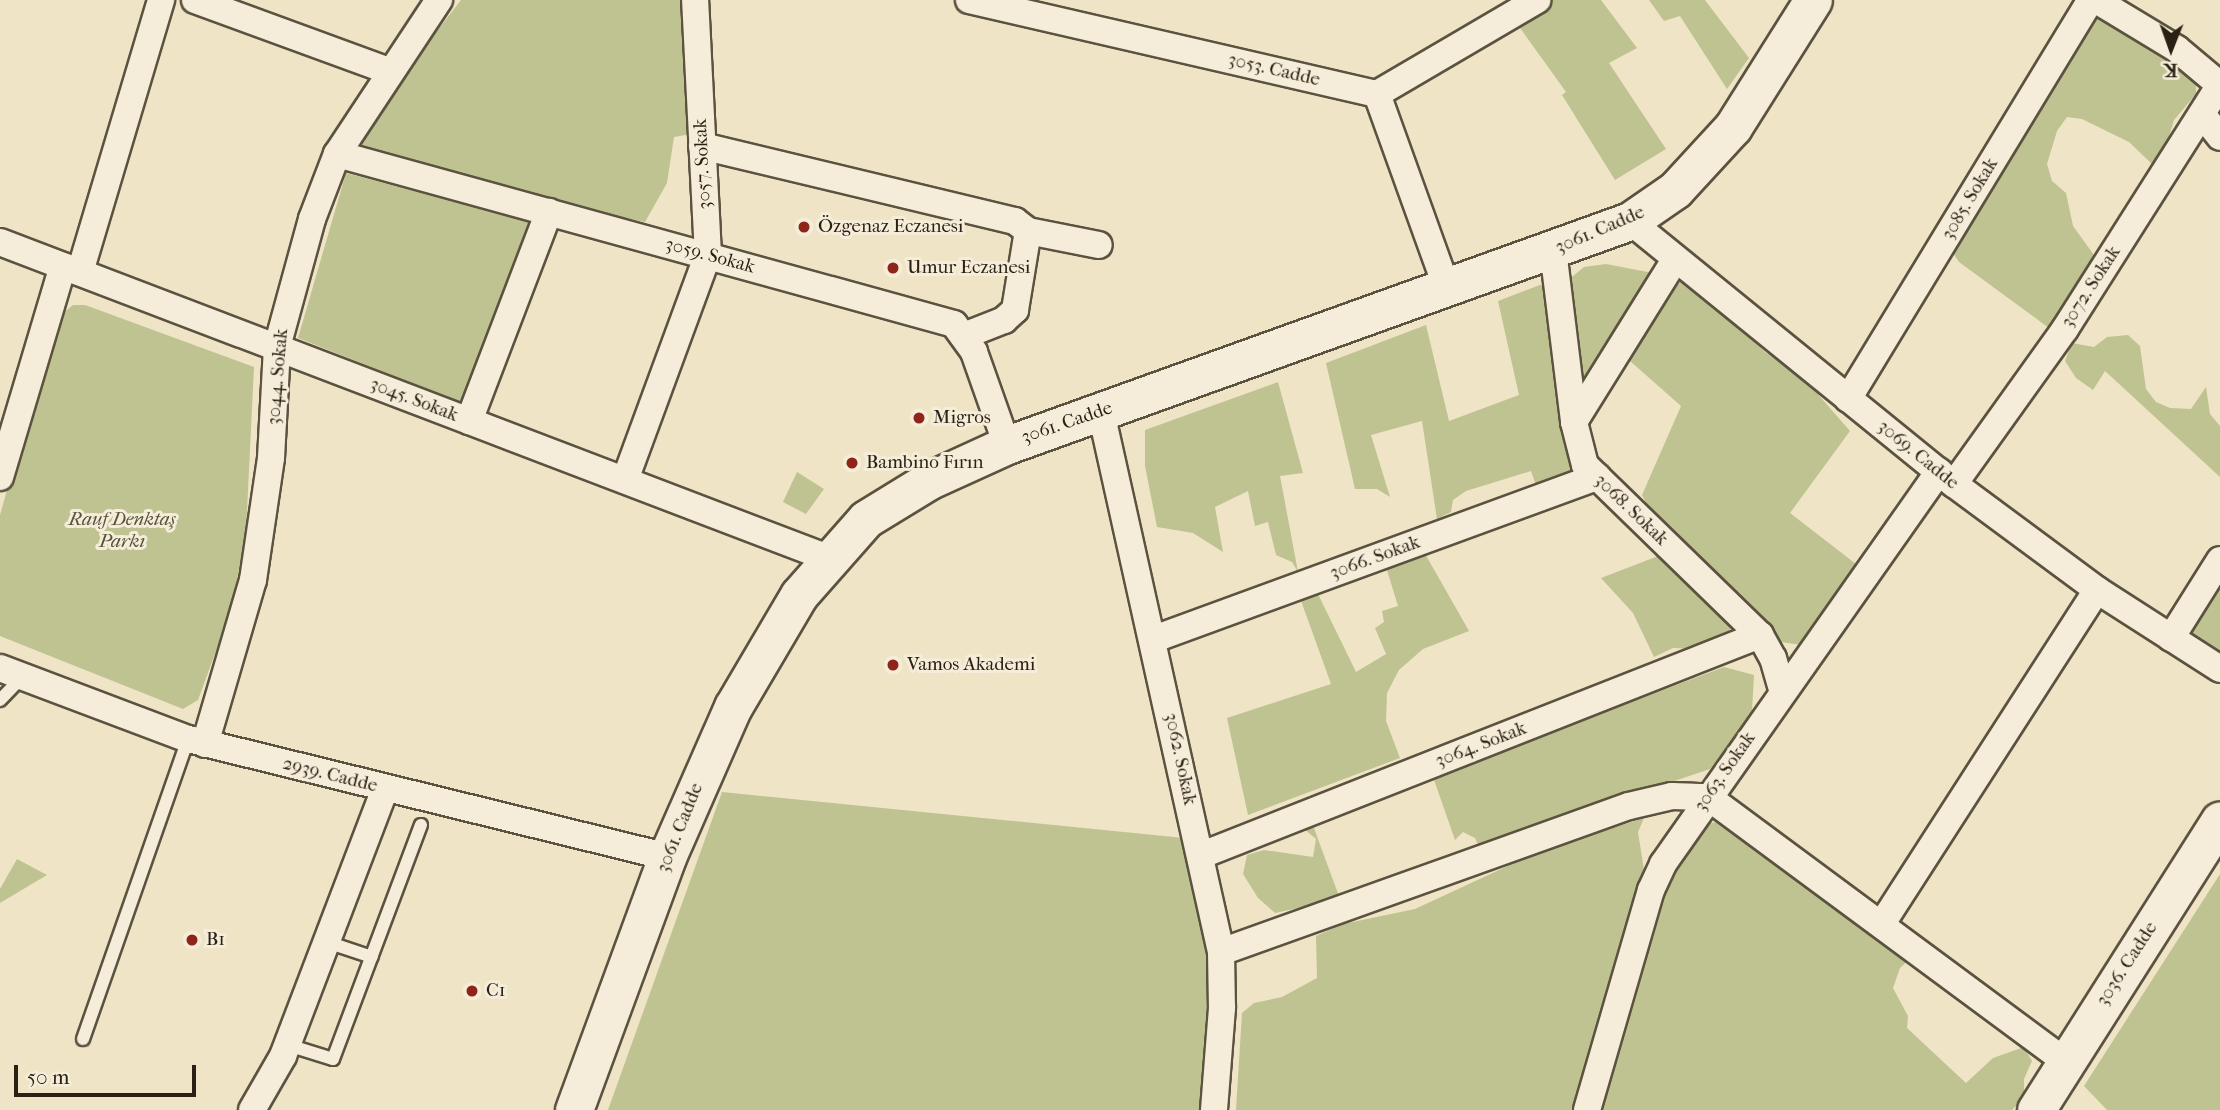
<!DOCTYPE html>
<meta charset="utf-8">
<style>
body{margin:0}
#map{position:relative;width:2220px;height:1110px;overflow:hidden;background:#efe4c5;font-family:"IM FELL French Canon",serif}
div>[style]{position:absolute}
.green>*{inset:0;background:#bec391}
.roads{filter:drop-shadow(2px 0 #5b5240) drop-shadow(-2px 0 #5b5240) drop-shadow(0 2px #5b5240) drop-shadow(0 -2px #5b5240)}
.lane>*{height:12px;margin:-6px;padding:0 6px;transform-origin:6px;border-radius:6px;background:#f5edd9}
.street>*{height:26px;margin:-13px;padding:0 13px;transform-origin:13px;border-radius:13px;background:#f5edd9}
.secondary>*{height:37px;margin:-18.5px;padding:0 18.5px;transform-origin:18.5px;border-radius:18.5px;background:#f5edd9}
.dots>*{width:19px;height:19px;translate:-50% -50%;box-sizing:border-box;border:4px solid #f5edd9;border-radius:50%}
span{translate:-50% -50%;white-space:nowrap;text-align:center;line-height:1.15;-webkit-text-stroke:6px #f5edd9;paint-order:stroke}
.street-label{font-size:19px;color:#2a2114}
.poi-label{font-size:19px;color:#2a2114}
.left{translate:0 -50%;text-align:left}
.park-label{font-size:19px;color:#56523a;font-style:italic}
.north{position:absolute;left:2136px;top:14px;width:70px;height:70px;-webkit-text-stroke:5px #f5edd9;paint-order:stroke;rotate:181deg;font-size:19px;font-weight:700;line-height:28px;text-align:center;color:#2a2114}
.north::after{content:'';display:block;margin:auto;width:24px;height:32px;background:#2a2114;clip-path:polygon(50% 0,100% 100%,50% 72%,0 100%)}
.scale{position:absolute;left:14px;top:1065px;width:182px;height:32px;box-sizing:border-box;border:4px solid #2a2114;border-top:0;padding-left:9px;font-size:21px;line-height:24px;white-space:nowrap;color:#2a2114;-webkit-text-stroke:5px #f5edd9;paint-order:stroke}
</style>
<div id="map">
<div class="green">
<i style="clip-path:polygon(461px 0,683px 0,691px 134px,674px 137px,667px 183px,645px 222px,550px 203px,358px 146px,385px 98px)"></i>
<i style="clip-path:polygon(1553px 0,1601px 0,1637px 48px,1609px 63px,1666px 149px,1615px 180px,1562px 95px,1566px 92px,1518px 25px)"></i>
<i style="clip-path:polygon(1649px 0,1705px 0,1749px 58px,1727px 89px,1680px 16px,1664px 21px)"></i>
<i style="clip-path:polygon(2108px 17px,2196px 77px,2196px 94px,2174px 120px,2164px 153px,2153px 165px,2129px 142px,2082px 119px,2067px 117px,2057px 131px,2047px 164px,2052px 181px,2066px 193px,2073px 226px,2094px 255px,2053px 331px,1959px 262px,1950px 249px,2067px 64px,2091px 18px)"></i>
<i style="clip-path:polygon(346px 173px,530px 222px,462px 403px,298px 338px)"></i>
<i style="clip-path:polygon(1606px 264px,1653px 273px,1585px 384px,1580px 383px,1568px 289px,1572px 277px,1584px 267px)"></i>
<i style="clip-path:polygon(1682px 281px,1694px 284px,1765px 352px,1802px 376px,1850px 431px,1790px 513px,1856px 564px,1802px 645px,1781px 642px,1649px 508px,1642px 495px,1681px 406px,1630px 361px,1668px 292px)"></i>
<i style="clip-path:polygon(1548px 282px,1574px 474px,1537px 488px,1531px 471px,1466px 491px,1453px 500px,1451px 512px,1437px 519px,1422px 421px,1371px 435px,1390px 497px,1377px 489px,1355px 489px,1326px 363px,1426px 325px,1449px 421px,1519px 395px,1498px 301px)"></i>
<i style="clip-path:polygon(73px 305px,85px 305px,254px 367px,246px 532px,231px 610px,198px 700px,183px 709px,0 636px,0 515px,55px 320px)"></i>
<i style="clip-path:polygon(2128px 335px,2140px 346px,2146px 389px,2156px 402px,2170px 408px,2191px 409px,2206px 387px,2210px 414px,2220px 426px,2220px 477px,2105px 371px,2093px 390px,2076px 378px,2065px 361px,2072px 343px,2094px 347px,2107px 337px)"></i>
<i style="clip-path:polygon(1278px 382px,1303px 473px,1280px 476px,1298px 572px,1292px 562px,1276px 555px,1268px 522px,1255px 526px,1248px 491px,1215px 507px,1223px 552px,1193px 533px,1157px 527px,1145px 466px,1145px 430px)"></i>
<i style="clip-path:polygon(797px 472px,824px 489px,806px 514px,783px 502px)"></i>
<i style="clip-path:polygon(1424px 552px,1469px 631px,1423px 649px,1399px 670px,1387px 693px,1386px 721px,1400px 758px,1248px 815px,1227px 718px,1331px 684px,1300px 598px,1317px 592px,1356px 672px,1386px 654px,1375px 628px,1384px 622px,1382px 611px,1398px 606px,1386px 567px)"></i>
<i style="clip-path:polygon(1666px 553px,1733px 624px,1727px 634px,1696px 649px,1673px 648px,1654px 657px,1633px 613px,1601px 578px)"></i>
<i style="clip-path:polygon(2220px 576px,2220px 653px,2189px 633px)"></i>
<i style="clip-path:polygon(1724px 667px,1754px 675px,1752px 711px,1739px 737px,1710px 769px,1479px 847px,1475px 838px,1463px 832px,1455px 840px,1433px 777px)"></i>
<i style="clip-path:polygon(722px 792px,1184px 838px,1210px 953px,1211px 1010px,1203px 1110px,608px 1110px)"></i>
<i style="clip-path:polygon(1644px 818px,1638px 832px,1644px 870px,1575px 1110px,1236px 1110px,1242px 1013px,1254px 1003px,1282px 997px,1317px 978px,1316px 936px,1343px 924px,1415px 909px,1540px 851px)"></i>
<i style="clip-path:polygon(1311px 820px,1340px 899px,1275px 913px,1258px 898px,1243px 874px,1247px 855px,1264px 850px,1313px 857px,1316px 839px,1303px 828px)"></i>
<i style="clip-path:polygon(1715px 822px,1914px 955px,1900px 968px,1893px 988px,1908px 1016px,1907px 1028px,1966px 1083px,1993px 1058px,2024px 1047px,2032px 1061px,2024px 1079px,2024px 1097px,2012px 1110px,1598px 1110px,1664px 879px,1701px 827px)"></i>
<i style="clip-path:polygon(17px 859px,47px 875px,0 903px,0 889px)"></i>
<i style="clip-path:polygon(2220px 874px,2220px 1110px,2107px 1110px,2084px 1086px)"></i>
</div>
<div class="roads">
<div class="lane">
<i style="left:0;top:700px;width:32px;rotate:-46deg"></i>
<i style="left:327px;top:942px;width:47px;rotate:18.4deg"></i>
<i style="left:83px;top:1039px;width:318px;rotate:-70.7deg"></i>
<i style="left:288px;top:1045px;width:47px;rotate:17.3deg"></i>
<i style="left:333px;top:1059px;width:250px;rotate:-69.4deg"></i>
</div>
<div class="street">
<i style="left:195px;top:0;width:207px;rotate:20.1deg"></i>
<i style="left:969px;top:0;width:419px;rotate:13deg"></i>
<i style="left:1377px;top:94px;width:206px;rotate:70.2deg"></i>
<i style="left:2096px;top:0;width:95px;rotate:31.2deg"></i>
<i style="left:2177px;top:49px;width:56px;rotate:39.9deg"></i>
<i style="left:1377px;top:94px;width:186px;rotate:-30.4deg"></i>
<i style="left:2202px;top:114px;width:29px;rotate:52deg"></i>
<i style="left:702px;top:146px;width:322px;rotate:13.5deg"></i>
<i style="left:1015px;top:221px;width:16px;rotate:38deg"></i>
<i style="left:1028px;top:231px;width:72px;rotate:11.2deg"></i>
<i style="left:337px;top:154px;width:640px;rotate:15.4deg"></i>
<i style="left:954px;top:324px;width:34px;rotate:54deg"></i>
<i style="left:974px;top:352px;width:99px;rotate:70.5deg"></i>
<i style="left:1630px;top:221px;width:417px;rotate:39.1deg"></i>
<i style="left:1954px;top:484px;width:178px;rotate:36.5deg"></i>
<i style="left:2097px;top:590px;width:146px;rotate:32.7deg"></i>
<i style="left:0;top:242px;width:886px;rotate:20.89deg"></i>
<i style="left:1553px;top:250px;width:173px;rotate:83deg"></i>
<i style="left:1574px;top:422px;width:44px;rotate:75.7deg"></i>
<i style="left:1585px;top:465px;width:244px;rotate:44.2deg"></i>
<i style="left:1760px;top:635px;width:26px;rotate:61deg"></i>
<i style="left:1773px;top:658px;width:33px;rotate:74deg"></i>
<i style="left:80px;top:272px;width:284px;rotate:-73.4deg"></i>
<i style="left:966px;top:335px;width:41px;rotate:-21.5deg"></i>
<i style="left:1004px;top:320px;width:15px;rotate:-42deg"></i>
<i style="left:1015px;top:310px;width:80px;rotate:-80.7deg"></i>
<i style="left:1848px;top:399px;width:467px;rotate:-58.7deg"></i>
<i style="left:1101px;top:412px;width:553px;rotate:77.47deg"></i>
<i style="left:1221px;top:952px;width:56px;rotate:89deg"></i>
<i style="left:1222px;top:1008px;width:102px;rotate:94.5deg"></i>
<i style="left:469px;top:421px;width:224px;rotate:-69.1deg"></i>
<i style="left:1574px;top:422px;width:191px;rotate:-58.1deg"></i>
<i style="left:0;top:477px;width:220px;rotate:-73.4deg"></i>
<i style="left:625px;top:480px;width:240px;rotate:-69.8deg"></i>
<i style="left:708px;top:255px;width:255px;rotate:-92.9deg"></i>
<i style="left:1954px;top:484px;width:191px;rotate:-54.4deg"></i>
<i style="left:2065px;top:329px;width:289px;rotate:-57.6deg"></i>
<i style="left:2171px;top:638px;width:92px;rotate:-57.9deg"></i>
<i style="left:1154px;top:639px;width:472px;rotate:-20.1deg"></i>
<i style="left:0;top:668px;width:201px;rotate:20.7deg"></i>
<i style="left:188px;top:739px;width:493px;rotate:13.8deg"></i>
<i style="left:205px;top:744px;width:171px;rotate:-73.7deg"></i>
<i style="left:253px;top:580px;width:123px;rotate:-81.6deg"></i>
<i style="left:271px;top:458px;width:111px;rotate:-86.9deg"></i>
<i style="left:277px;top:347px;width:133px;rotate:-74.7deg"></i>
<i style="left:312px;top:219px;width:70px;rotate:-69deg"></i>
<i style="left:337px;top:154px;width:185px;rotate:-56.5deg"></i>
<i style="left:1202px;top:855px;width:600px;rotate:-21.52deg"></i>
<i style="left:1883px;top:922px;width:395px;rotate:-57.2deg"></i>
<i style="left:1221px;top:952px;width:433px;rotate:-19.7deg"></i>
<i style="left:1629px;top:806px;width:44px;rotate:-13.1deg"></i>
<i style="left:1672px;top:796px;width:36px;rotate:2deg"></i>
<i style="left:1708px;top:797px;width:444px;rotate:36.5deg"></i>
<i style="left:252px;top:1110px;width:62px;rotate:-60.1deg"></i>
<i style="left:283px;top:1056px;width:286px;rotate:-69.1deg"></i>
<i style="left:1587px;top:1110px;width:229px;rotate:-73.8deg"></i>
<i style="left:1651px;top:890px;width:29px;rotate:-65deg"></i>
<i style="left:1663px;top:864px;width:480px;rotate:-54.9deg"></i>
</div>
<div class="secondary">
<i style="left:574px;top:1110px;width:270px;rotate:-69.8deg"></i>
<i style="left:667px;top:857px;width:164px;rotate:-66.3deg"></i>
<i style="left:733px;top:707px;width:130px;rotate:-59.5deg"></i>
<i style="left:799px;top:595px;width:101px;rotate:-48.6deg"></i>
<i style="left:866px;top:519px;width:73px;rotate:-31.5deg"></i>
<i style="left:928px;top:481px;width:87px;rotate:-24.5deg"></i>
<i style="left:1007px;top:445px;width:662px;rotate:-19.78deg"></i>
<i style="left:1630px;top:221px;width:55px;rotate:-34.6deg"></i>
<i style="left:1675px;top:190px;width:86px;rotate:-47.4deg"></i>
<i style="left:1733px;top:127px;width:150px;rotate:-57.8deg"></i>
<i style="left:2036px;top:1110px;width:343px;rotate:-57.6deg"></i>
</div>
</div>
<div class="dots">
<i style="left:804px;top:227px;background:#8f2418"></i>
<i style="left:893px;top:268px;background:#8f2418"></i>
<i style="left:919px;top:418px;background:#8f2418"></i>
<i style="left:852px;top:463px;background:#8f2418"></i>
<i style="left:893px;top:665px;background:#8f2418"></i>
<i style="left:192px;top:940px;background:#8f2418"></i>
<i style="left:472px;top:991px;background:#8f2418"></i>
</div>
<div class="street-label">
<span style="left:1274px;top:70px;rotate:13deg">3053. Cadde</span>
<span style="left:703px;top:164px;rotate:-93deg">3057. Sokak</span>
<span style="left:1970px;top:199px;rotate:-59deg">3085. Sokak</span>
<span style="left:1600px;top:230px;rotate:-23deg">3061. Cadde</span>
<span style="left:710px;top:256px;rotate:15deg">3059. Sokak</span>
<span style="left:2091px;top:287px;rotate:-57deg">3072. Sokak</span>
<span style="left:278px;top:377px;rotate:-85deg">3044. Sokak</span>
<span style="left:414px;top:400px;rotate:21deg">3045. Sokak</span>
<span style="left:1067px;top:423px;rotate:-19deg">3061. Cadde</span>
<span style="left:1918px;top:455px;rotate:39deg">3069. Cadde</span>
<span style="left:1631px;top:510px;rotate:44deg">3068. Sokak</span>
<span style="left:1375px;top:558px;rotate:-20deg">3066. Sokak</span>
<span style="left:1481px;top:745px;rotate:-21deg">3064. Sokak</span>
<span style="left:1180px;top:759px;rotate:78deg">3062. Sokak</span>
<span style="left:1725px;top:772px;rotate:-55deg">3063. Sokak</span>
<span style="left:330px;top:775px;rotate:14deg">2939. Cadde</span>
<span style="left:680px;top:828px;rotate:-68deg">3061. Cadde</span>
<span style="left:2127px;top:964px;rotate:-57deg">3036. Cadde</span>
</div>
<div class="poi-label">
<span class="left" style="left:818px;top:227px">Özgenaz Eczanesi</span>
<span class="left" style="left:907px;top:268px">Umur Eczanesi</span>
<span class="left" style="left:933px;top:418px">Migros</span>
<span class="left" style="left:866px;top:463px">Bambino Fırın</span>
<span class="left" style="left:907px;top:665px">Vamos Akademi</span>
<span class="left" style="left:206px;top:940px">B1</span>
<span class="left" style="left:486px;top:991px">C1</span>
</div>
<div class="park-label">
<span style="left:122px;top:531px">Rauf Denktaş<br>Parkı</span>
</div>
<div class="north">K</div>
<div class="scale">50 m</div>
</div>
